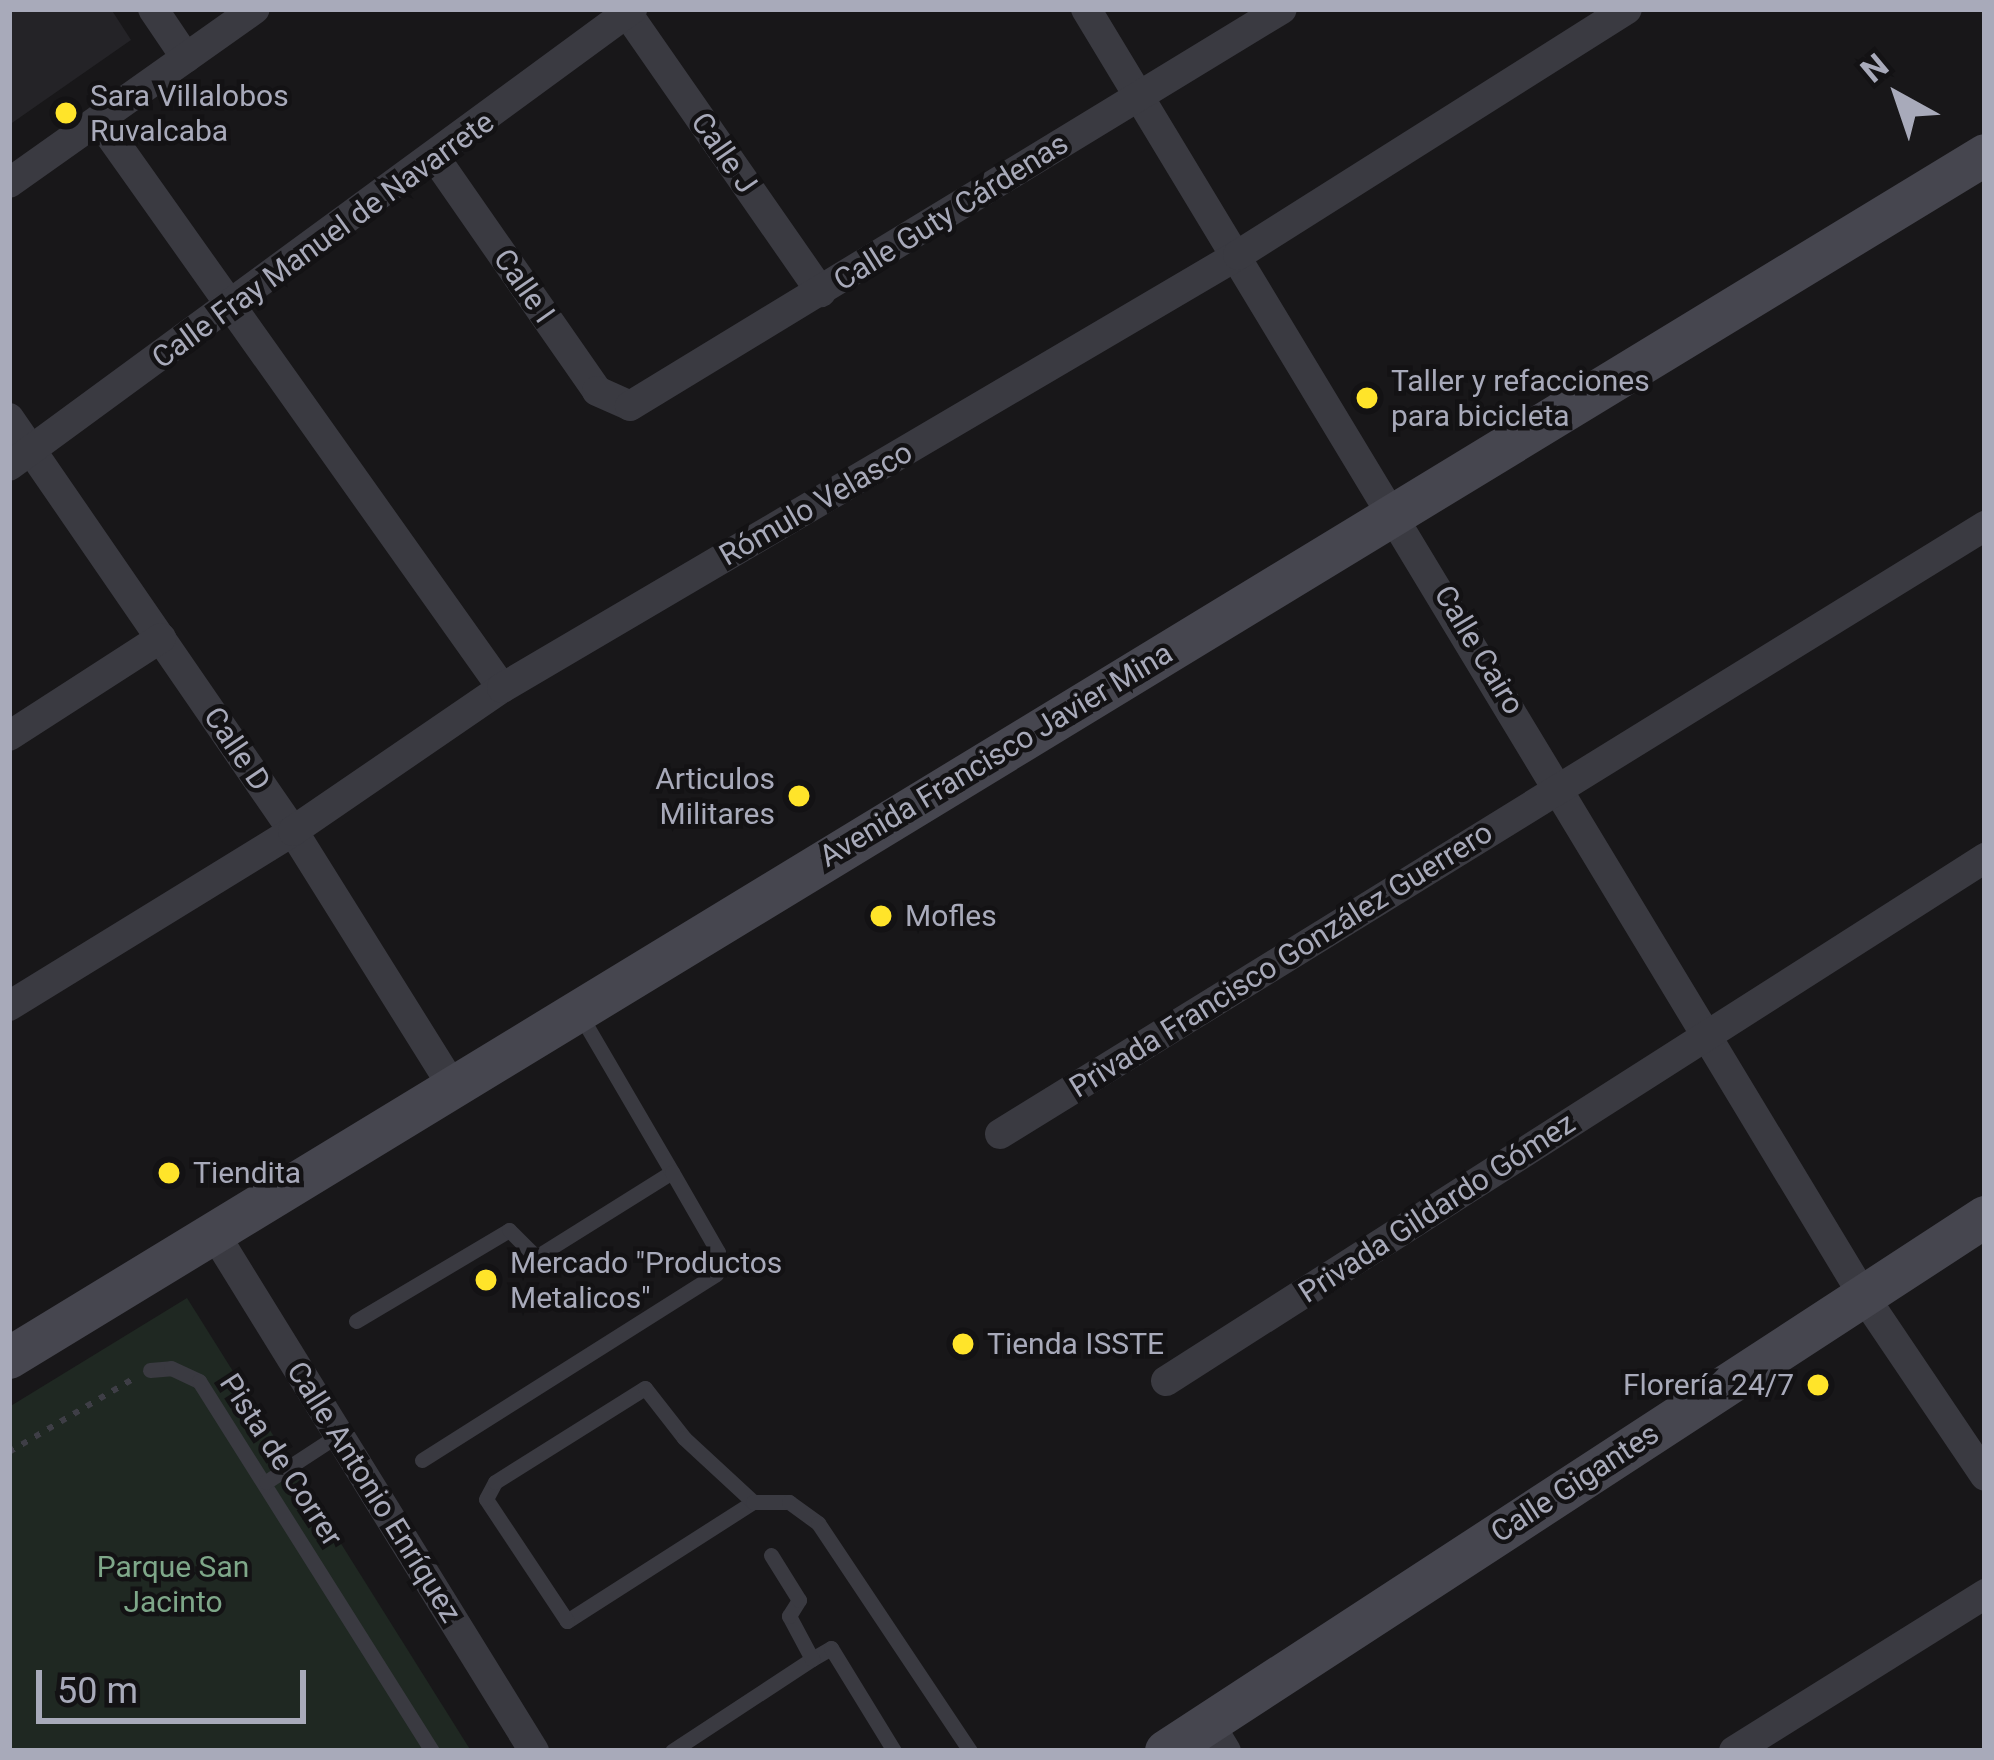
<!DOCTYPE html>
<meta charset="utf-8">
<style>
body{margin:0}
#map{position:relative;width:1994px;height:1760px;overflow:hidden;background:#181719;font-family:Roboto,sans-serif}
div>[style]{position:absolute}
.built>*{inset:0;background:#242327}
.green>*{inset:0;background:#1f2822}
.path>*{height:6px;margin-top:-3px;transform-origin:0;background:repeating-linear-gradient(90deg,#3e3e46 0 6px,transparent 0 15px)}
.service>*{height:15px;margin:-7.5px;padding:0 7.5px;transform-origin:7.5px;border-radius:7.5px;background:#3a3a41}
.minor>*{height:30px;margin:-15px;padding:0 15px;transform-origin:15px;border-radius:15px;background:#3a3a41}
.secondary>*{height:42px;margin:-21px;padding:0 21px;transform-origin:21px;border-radius:21px;background:#46464f}
.dots>*{width:33px;height:33px;translate:-50% -50%;box-sizing:border-box;border:6px solid #131214;border-radius:50%}
span{translate:-50% -50%;white-space:nowrap;text-align:center;line-height:1.15;-webkit-text-stroke:9px #131214;paint-order:stroke}
.poi-label{font-size:30px;color:#a8aaba}
.left{translate:0 -50%;text-align:left}
.right{translate:-100% -50%;text-align:right}
.street-label{font-size:30px;color:#a8aaba}
.park-label{font-size:30px;color:#7ea789}
.frame{position:absolute;inset:0;border:12px solid #a8aaba;pointer-events:none}
.north{position:absolute;left:1838px;top:36px;width:120px;height:120px;-webkit-text-stroke:9px #131214;paint-order:stroke;rotate:320deg;font-size:33px;font-weight:700;line-height:48px;text-align:center;color:#a8aaba}
.north::after{content:'';display:block;margin:auto;width:42px;height:54px;background:#a8aaba;clip-path:polygon(50% 0,100% 100%,50% 72%,0 100%)}
.scale{position:absolute;left:36px;top:1670px;width:270px;height:54px;box-sizing:border-box;border:6px solid #a8aaba;border-top:0;padding-left:15px;font-size:36px;line-height:42px;white-space:nowrap;color:#a8aaba;-webkit-text-stroke:9px #131214;paint-order:stroke}
</style>
<div id="map">
<div class="built">
<i style="clip-path:polygon(9px 9px,111px 9px,131px 40px,9px 125px)"></i>
</div>
<div class="green">
<i style="clip-path:polygon(187px 1298px,471px 1751px,9px 1751px,9px 1407px)"></i>
</div>
<div class="path">
<i style="left:9px;top:1452px;width:142px;rotate:-30.5deg"></i>
</div>
<div class="service">
<i style="left:356px;top:1321px;width:178px;rotate:-30.7deg"></i>
<i style="left:509px;top:1230px;width:38px;rotate:45deg"></i>
<i style="left:536px;top:1257px;width:160px;rotate:-32deg"></i>
<i style="left:672px;top:1172px;width:184px;rotate:-120.3deg"></i>
<i style="left:150px;top:1370px;width:21px;rotate:-5deg"></i>
<i style="left:171px;top:1368px;width:31px;rotate:25deg"></i>
<i style="left:199px;top:1381px;width:437px;rotate:57.8deg"></i>
<i style="left:422px;top:1460px;width:348px;rotate:-32.3deg"></i>
<i style="left:716px;top:1274px;width:22px;rotate:-85deg"></i>
<i style="left:718px;top:1252px;width:92px;rotate:-119.9deg"></i>
<i style="left:266px;top:1482px;width:86px;rotate:-33.1deg"></i>
<i style="left:753px;top:1502px;width:221px;rotate:147.4deg"></i>
<i style="left:567px;top:1621px;width:146px;rotate:-123.6deg"></i>
<i style="left:486px;top:1499px;width:19px;rotate:-62deg"></i>
<i style="left:495px;top:1482px;width:177px;rotate:-32.1deg"></i>
<i style="left:645px;top:1388px;width:63px;rotate:52deg"></i>
<i style="left:684px;top:1438px;width:94px;rotate:42.8deg"></i>
<i style="left:753px;top:1502px;width:36px"></i>
<i style="left:789px;top:1502px;width:36px;rotate:36deg"></i>
<i style="left:818px;top:1523px;width:274px;rotate:56.3deg"></i>
<i style="left:812px;top:1659px;width:22px;rotate:-30deg"></i>
<i style="left:831px;top:1648px;width:121px;rotate:58.5deg"></i>
<i style="left:672px;top:1751px;width:168px;rotate:-33.3deg"></i>
<i style="left:812px;top:1659px;width:49px;rotate:-118.1deg"></i>
<i style="left:789px;top:1616px;width:19px;rotate:-58deg"></i>
<i style="left:799px;top:1600px;width:53px;rotate:-121.9deg"></i>
</div>
<div class="minor">
<i style="left:153px;top:9px;width:59px;rotate:56deg"></i>
<i style="left:1086px;top:9px;width:1503px;rotate:58.86deg"></i>
<i style="left:1863px;top:1295px;width:218px;rotate:56deg"></i>
<i style="left:627px;top:13px;width:340px;rotate:55.2deg"></i>
<i style="left:99px;top:120px;width:696px;rotate:54.64deg"></i>
<i style="left:436px;top:159px;width:282px;rotate:55.2deg"></i>
<i style="left:597px;top:391px;width:36px;rotate:24deg"></i>
<i style="left:630px;top:406px;width:763px;rotate:-31.34deg"></i>
<i style="left:9px;top:183px;width:301px;rotate:-35.3deg"></i>
<i style="left:9px;top:418px;width:501px;rotate:55.49deg"></i>
<i style="left:293px;top:831px;width:302px;rotate:58deg"></i>
<i style="left:9px;top:466px;width:773px;rotate:-36.26deg"></i>
<i style="left:9px;top:736px;width:181px;rotate:-32.8deg"></i>
<i style="left:9px;top:1006px;width:334px;rotate:-31.6deg"></i>
<i style="left:293px;top:831px;width:253px;rotate:-34.4deg"></i>
<i style="left:502px;top:688px;width:854px;rotate:-30.47deg"></i>
<i style="left:1238px;top:255px;width:460px;rotate:-32.3deg"></i>
<i style="left:1000px;top:1134px;width:1158px;rotate:-31.69deg"></i>
<i style="left:214px;top:1233px;width:609px;rotate:58.29deg"></i>
<i style="left:1166px;top:1381px;width:972px;rotate:-32.56deg"></i>
<i style="left:1209px;top:1723px;width:33px;rotate:59deg"></i>
<i style="left:1734px;top:1751px;width:296px;rotate:-32deg"></i>
</div>
<div class="secondary">
<i style="left:9px;top:1358px;width:2313px;rotate:-31.33deg"></i>
<i style="left:1166px;top:1751px;width:978px;rotate:-33.1deg"></i>
</div>
<div class="dots">
<i style="left:66px;top:113px;background:#ffe42a"></i>
<i style="left:1367px;top:398px;background:#ffe42a"></i>
<i style="left:799px;top:796px;background:#ffe42a"></i>
<i style="left:881px;top:916px;background:#ffe42a"></i>
<i style="left:169px;top:1173px;background:#ffe42a"></i>
<i style="left:486px;top:1280px;background:#ffe42a"></i>
<i style="left:963px;top:1344px;background:#ffe42a"></i>
<i style="left:1818px;top:1385px;background:#ffe42a"></i>
</div>
<div class="poi-label">
<span class="left" style="left:90px;top:113px">Sara Villalobos<br>Ruvalcaba</span>
<span class="left" style="left:1391px;top:398px">Taller y refacciones<br>para bicicleta</span>
<span class="right" style="left:775px;top:796px">Articulos<br>Militares</span>
<span class="left" style="left:905px;top:916px">Mofles</span>
<span class="left" style="left:193px;top:1173px">Tiendita</span>
<span class="left" style="left:510px;top:1280px">Mercado "Productos<br>Metalicos"</span>
<span class="left" style="left:987px;top:1344px">Tienda ISSTE</span>
<span class="right" style="left:1794px;top:1385px">Florería 24/7</span>
</div>
<div class="street-label">
<span style="left:724px;top:153px;rotate:55deg">Calle J</span>
<span style="left:951px;top:212px;rotate:-32deg">Calle Guty Cárdenas</span>
<span style="left:323px;top:240px;rotate:-36deg">Calle Fray Manuel de Navarrete</span>
<span style="left:524px;top:286px;rotate:55deg">Calle I</span>
<span style="left:816px;top:504px;rotate:-30deg">Rómulo Velasco</span>
<span style="left:1479px;top:650px;rotate:59deg">Calle Cairo</span>
<span style="left:237px;top:749px;rotate:56deg">Calle D</span>
<span style="left:996px;top:755px;rotate:-31deg">Avenida Francisco Javier Mina</span>
<span style="left:1281px;top:960px;rotate:-32deg">Privada Francisco González Guerrero</span>
<span style="left:1437px;top:1208px;rotate:-33deg">Privada Gildardo Gómez</span>
<span style="left:281px;top:1460px;rotate:57deg">Pista de Correr</span>
<span style="left:1575px;top:1483px;rotate:-33deg">Calle Gigantes</span>
<span style="left:374px;top:1492px;rotate:58deg">Calle Antonio Enríquez</span>
</div>
<div class="park-label">
<span style="left:173px;top:1584px">Parque San<br>Jacinto</span>
</div>
<div class="frame"></div>
<div class="north">N</div>
<div class="scale">50 m</div>
</div>
